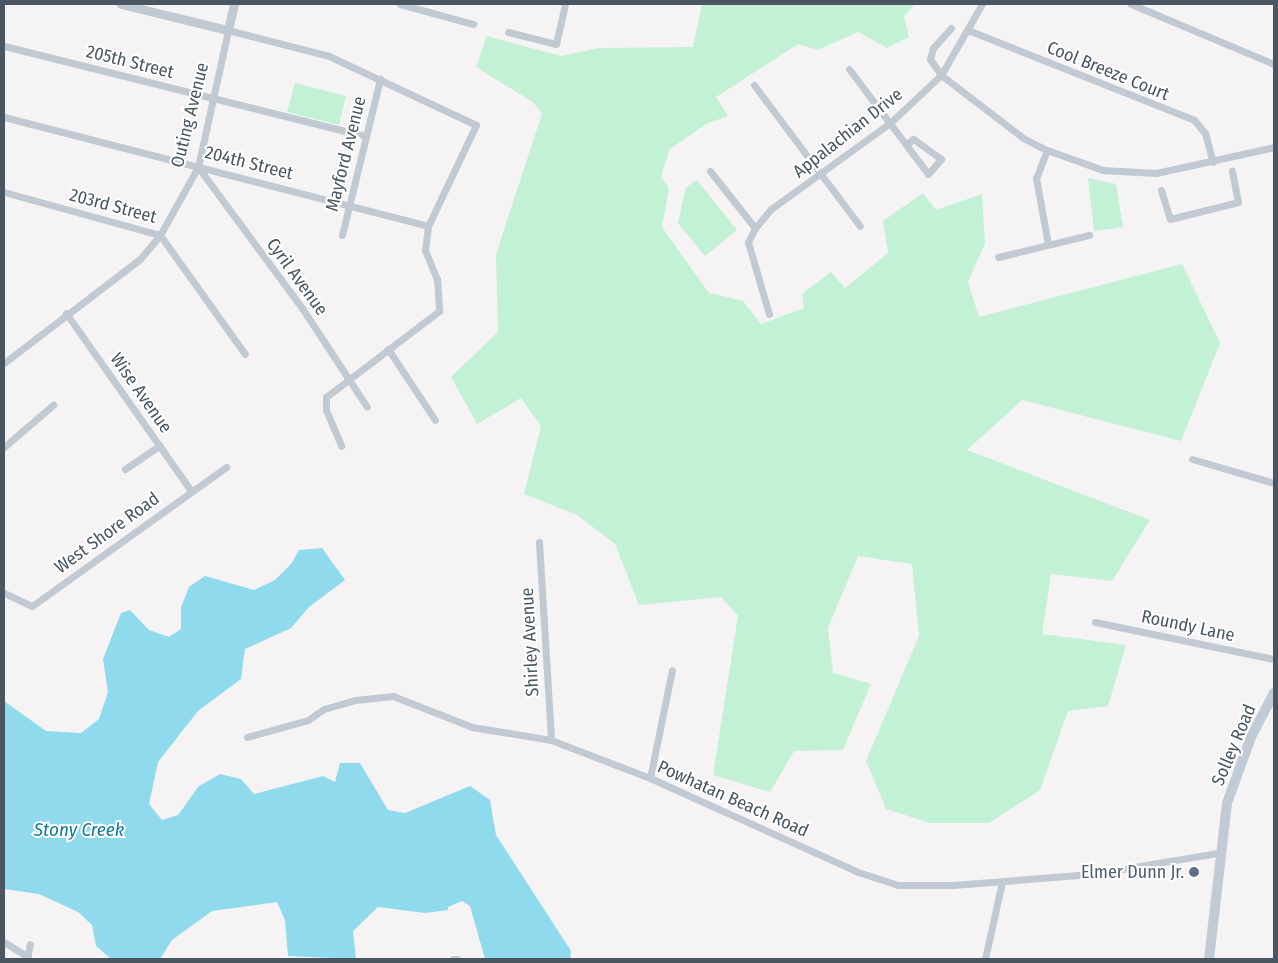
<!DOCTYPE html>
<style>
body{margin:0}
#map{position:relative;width:1278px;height:963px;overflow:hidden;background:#f5f3f3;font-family:"Fira Sans Condensed",sans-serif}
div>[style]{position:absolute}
.green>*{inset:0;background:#c3f1d5}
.water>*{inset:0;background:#90daee}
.minor>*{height:7px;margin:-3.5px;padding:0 3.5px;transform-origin:3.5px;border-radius:3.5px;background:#c1cad2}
.tertiary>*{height:9px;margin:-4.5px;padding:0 4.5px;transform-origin:4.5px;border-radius:4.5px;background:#c1cad2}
.secondary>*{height:10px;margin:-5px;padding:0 5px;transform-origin:5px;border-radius:5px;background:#c1cbd6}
.dots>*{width:14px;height:14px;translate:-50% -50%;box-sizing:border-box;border:2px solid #fff;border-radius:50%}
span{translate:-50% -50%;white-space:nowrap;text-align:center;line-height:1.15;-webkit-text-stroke:4px #fff;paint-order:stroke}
.street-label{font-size:18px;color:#4a5661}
.service-label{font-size:18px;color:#4e5e75}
.right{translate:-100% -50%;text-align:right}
.water-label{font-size:19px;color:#0c7c9b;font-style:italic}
.frame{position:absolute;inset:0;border:5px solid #4a5661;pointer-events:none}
</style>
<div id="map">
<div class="green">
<i style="clip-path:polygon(702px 4px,915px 4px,904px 16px,909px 37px,887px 48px,858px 32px,818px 50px,798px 44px,716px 97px,728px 116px,706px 124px,670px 149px,661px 176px,669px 189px,662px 227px,709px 293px,743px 301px,761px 324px,804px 308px,802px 294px,831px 272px,845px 288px,888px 253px,883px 221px,923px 193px,936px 210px,982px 194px,985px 243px,968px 282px,979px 317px,1182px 264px,1220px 343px,1181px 441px,1022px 400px,967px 450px,1150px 520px,1112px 581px,1051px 574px,1042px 634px,1126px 645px,1108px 706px,1068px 711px,1040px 790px,989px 823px,930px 823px,886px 809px,866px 761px,919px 636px,912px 564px,858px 556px,828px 628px,833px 673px,871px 684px,843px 750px,794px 751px,770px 792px,713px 775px,738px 616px,721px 597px,639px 605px,615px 544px,577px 515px,524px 494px,541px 426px,521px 398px,477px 424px,451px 377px,498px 332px,496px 254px,542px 114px,533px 102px,476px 67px,487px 36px,561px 56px,599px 48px,693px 47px)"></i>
<i style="clip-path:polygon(295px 83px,346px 96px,339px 125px,287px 112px)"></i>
<i style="clip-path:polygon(1088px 178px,1116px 184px,1123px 227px,1094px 231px)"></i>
<i style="clip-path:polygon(697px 180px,737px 230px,705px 256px,678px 223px,686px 187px)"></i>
</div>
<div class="water">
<i style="clip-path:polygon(322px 548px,345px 580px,309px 607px,291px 628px,245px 649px,241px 679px,198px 711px,158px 762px,149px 804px,162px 820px,178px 815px,199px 786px,220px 774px,241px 779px,254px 794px,323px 776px,335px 782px,340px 763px,360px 763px,388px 810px,405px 813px,470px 786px,490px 800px,496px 835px,571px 951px,570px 959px,485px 959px,470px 906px,462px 901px,448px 907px,448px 910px,425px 913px,378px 907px,353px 931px,356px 959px,288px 956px,285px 920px,277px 902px,212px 911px,172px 940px,160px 959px,111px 959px,96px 946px,92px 925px,78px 912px,39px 894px,4px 889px,4px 701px,46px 731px,81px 733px,99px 719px,108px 692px,103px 659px,121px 613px,130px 610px,149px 630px,169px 637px,181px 629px,181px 607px,189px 587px,205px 576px,254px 590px,275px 580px,291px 564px,299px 550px)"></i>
</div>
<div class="minor">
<i style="left:400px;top:4px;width:76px;rotate:15.3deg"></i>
<i style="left:1131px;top:4px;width:155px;rotate:22.8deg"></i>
<i style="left:951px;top:28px;width:27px;rotate:132deg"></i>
<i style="left:933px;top:48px;width:11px;rotate:105deg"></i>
<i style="left:930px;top:59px;width:19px;rotate:55deg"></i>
<i style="left:941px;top:75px;width:103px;rotate:37.5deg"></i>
<i style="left:1023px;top:138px;width:27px;rotate:27deg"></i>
<i style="left:1047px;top:150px;width:59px;rotate:19.7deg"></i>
<i style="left:1103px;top:170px;width:53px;rotate:3.2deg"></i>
<i style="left:1156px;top:173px;width:121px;rotate:-12.4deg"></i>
<i style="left:968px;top:30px;width:243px;rotate:21.7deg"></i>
<i style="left:1194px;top:120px;width:17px;rotate:50deg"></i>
<i style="left:1205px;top:133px;width:30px;rotate:75deg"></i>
<i style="left:508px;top:32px;width:49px;rotate:14deg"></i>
<i style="left:556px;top:44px;width:41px;rotate:-77.3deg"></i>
<i style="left:4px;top:46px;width:372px;rotate:14deg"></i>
<i style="left:849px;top:69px;width:131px;rotate:53deg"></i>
<i style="left:928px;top:174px;width:20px;rotate:-49deg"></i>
<i style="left:941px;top:159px;width:34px;rotate:-144deg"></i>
<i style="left:913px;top:139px;width:8px;rotate:140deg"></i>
<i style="left:754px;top:85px;width:176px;rotate:53.1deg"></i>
<i style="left:4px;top:117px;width:438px;rotate:14.4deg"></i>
<i style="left:1047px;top:150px;width:30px;rotate:111deg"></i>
<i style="left:1036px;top:178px;width:67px;rotate:79.7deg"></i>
<i style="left:198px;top:167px;width:175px;rotate:53.6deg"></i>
<i style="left:302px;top:308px;width:118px;rotate:56.7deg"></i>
<i style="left:710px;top:171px;width:73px;rotate:51.7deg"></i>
<i style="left:1161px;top:190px;width:30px;rotate:73deg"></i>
<i style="left:1170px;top:219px;width:70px;rotate:-14deg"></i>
<i style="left:1238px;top:202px;width:32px;rotate:-101deg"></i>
<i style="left:4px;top:192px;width:162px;rotate:15.4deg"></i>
<i style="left:160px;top:235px;width:146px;rotate:54.5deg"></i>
<i style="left:342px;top:235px;width:161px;rotate:-76.3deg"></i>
<i style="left:998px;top:257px;width:94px;rotate:-13.6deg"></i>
<i style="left:66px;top:313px;width:218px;rotate:54.9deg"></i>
<i style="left:769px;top:314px;width:75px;rotate:-106.3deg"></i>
<i style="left:748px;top:242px;width:16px;rotate:-63deg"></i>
<i style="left:755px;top:228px;width:25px;rotate:-50deg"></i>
<i style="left:771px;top:209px;width:148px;rotate:-35.9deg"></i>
<i style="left:891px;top:122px;width:69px;rotate:-43.2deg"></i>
<i style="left:941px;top:75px;width:82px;rotate:-60deg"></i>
<i style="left:388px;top:349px;width:85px;rotate:56.5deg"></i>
<i style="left:4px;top:363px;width:171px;rotate:-37.4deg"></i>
<i style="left:140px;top:259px;width:31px;rotate:-50deg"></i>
<i style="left:160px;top:235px;width:78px;rotate:-60.8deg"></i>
<i style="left:198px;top:167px;width:140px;rotate:-77.6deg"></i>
<i style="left:228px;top:30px;width:104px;rotate:14.4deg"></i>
<i style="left:329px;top:56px;width:162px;rotate:25.1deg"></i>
<i style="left:476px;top:125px;width:112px;rotate:115.4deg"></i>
<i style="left:428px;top:226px;width:24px;rotate:97deg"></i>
<i style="left:425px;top:250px;width:31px;rotate:68deg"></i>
<i style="left:437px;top:279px;width:32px;rotate:86deg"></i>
<i style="left:439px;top:311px;width:142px;rotate:142.7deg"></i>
<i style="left:326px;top:397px;width:13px;rotate:90deg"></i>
<i style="left:326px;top:410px;width:39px;rotate:67deg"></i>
<i style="left:4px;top:447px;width:65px;rotate:-40.6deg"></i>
<i style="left:1192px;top:459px;width:85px;rotate:16.3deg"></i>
<i style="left:125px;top:469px;width:42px;rotate:-34.4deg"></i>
<i style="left:539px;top:542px;width:198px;rotate:86.5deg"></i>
<i style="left:4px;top:593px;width:31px;rotate:25deg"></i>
<i style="left:32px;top:606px;width:239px;rotate:-35.6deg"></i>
<i style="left:1095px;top:622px;width:183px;rotate:11.7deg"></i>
<i style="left:247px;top:737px;width:63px;rotate:-15.6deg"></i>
<i style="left:308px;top:720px;width:19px;rotate:-35deg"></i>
<i style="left:324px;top:709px;width:32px;rotate:-16deg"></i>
<i style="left:355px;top:700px;width:38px;rotate:-6deg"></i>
<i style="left:393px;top:696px;width:85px;rotate:21.4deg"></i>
<i style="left:472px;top:727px;width:80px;rotate:9.3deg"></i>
<i style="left:551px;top:740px;width:106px;rotate:21deg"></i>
<i style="left:650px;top:778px;width:228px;rotate:24.3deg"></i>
<i style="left:858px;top:872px;width:42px;rotate:18deg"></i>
<i style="left:898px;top:885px;width:55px"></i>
<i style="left:953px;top:885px;width:139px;rotate:-4.5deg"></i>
<i style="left:1092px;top:874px;width:128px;rotate:-9.5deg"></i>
<i style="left:650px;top:778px;width:110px;rotate:-78.5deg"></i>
<i style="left:4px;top:942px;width:28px;rotate:32deg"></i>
<i style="left:27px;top:959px;width:15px;rotate:-79deg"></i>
<i style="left:453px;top:959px;width:4px"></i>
<i style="left:985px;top:959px;width:79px;rotate:-77.6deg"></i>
</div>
<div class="tertiary">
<i style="left:121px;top:4px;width:110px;rotate:13.7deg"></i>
<i style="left:228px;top:30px;width:27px;rotate:-77deg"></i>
</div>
<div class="secondary">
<i style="left:1209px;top:959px;width:157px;rotate:-83.4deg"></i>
<i style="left:1227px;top:803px;width:70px;rotate:-70deg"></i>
<i style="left:1251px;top:737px;width:50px;rotate:-62.4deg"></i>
</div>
<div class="dots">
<i style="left:1194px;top:872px;background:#5c6f8a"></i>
</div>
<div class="street-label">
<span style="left:130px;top:62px;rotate:14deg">205th Street</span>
<span style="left:1108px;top:71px;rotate:22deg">Cool Breeze Court</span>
<span style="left:190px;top:115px;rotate:-76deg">Outing Avenue</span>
<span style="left:848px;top:133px;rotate:-38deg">Appalachian Drive</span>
<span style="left:346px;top:154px;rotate:-76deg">Mayford Avenue</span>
<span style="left:249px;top:163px;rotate:14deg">204th Street</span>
<span style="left:113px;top:206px;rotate:15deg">203rd Street</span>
<span style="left:297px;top:277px;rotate:54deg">Cyril Avenue</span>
<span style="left:141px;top:393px;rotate:55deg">Wise Avenue</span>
<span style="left:107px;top:533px;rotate:-36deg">West Shore Road</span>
<span style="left:1188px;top:626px;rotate:12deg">Roundy Lane</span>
<span style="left:530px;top:642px;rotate:-93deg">Shirley Avenue</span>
<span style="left:1234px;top:745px;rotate:-67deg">Solley Road</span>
<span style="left:733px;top:799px;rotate:24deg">Powhatan Beach Road</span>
</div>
<div class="service-label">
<span class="right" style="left:1184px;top:872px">Elmer Dunn Jr.</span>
</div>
<div class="water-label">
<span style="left:79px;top:830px">Stony Creek</span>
</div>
<div class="frame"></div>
</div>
